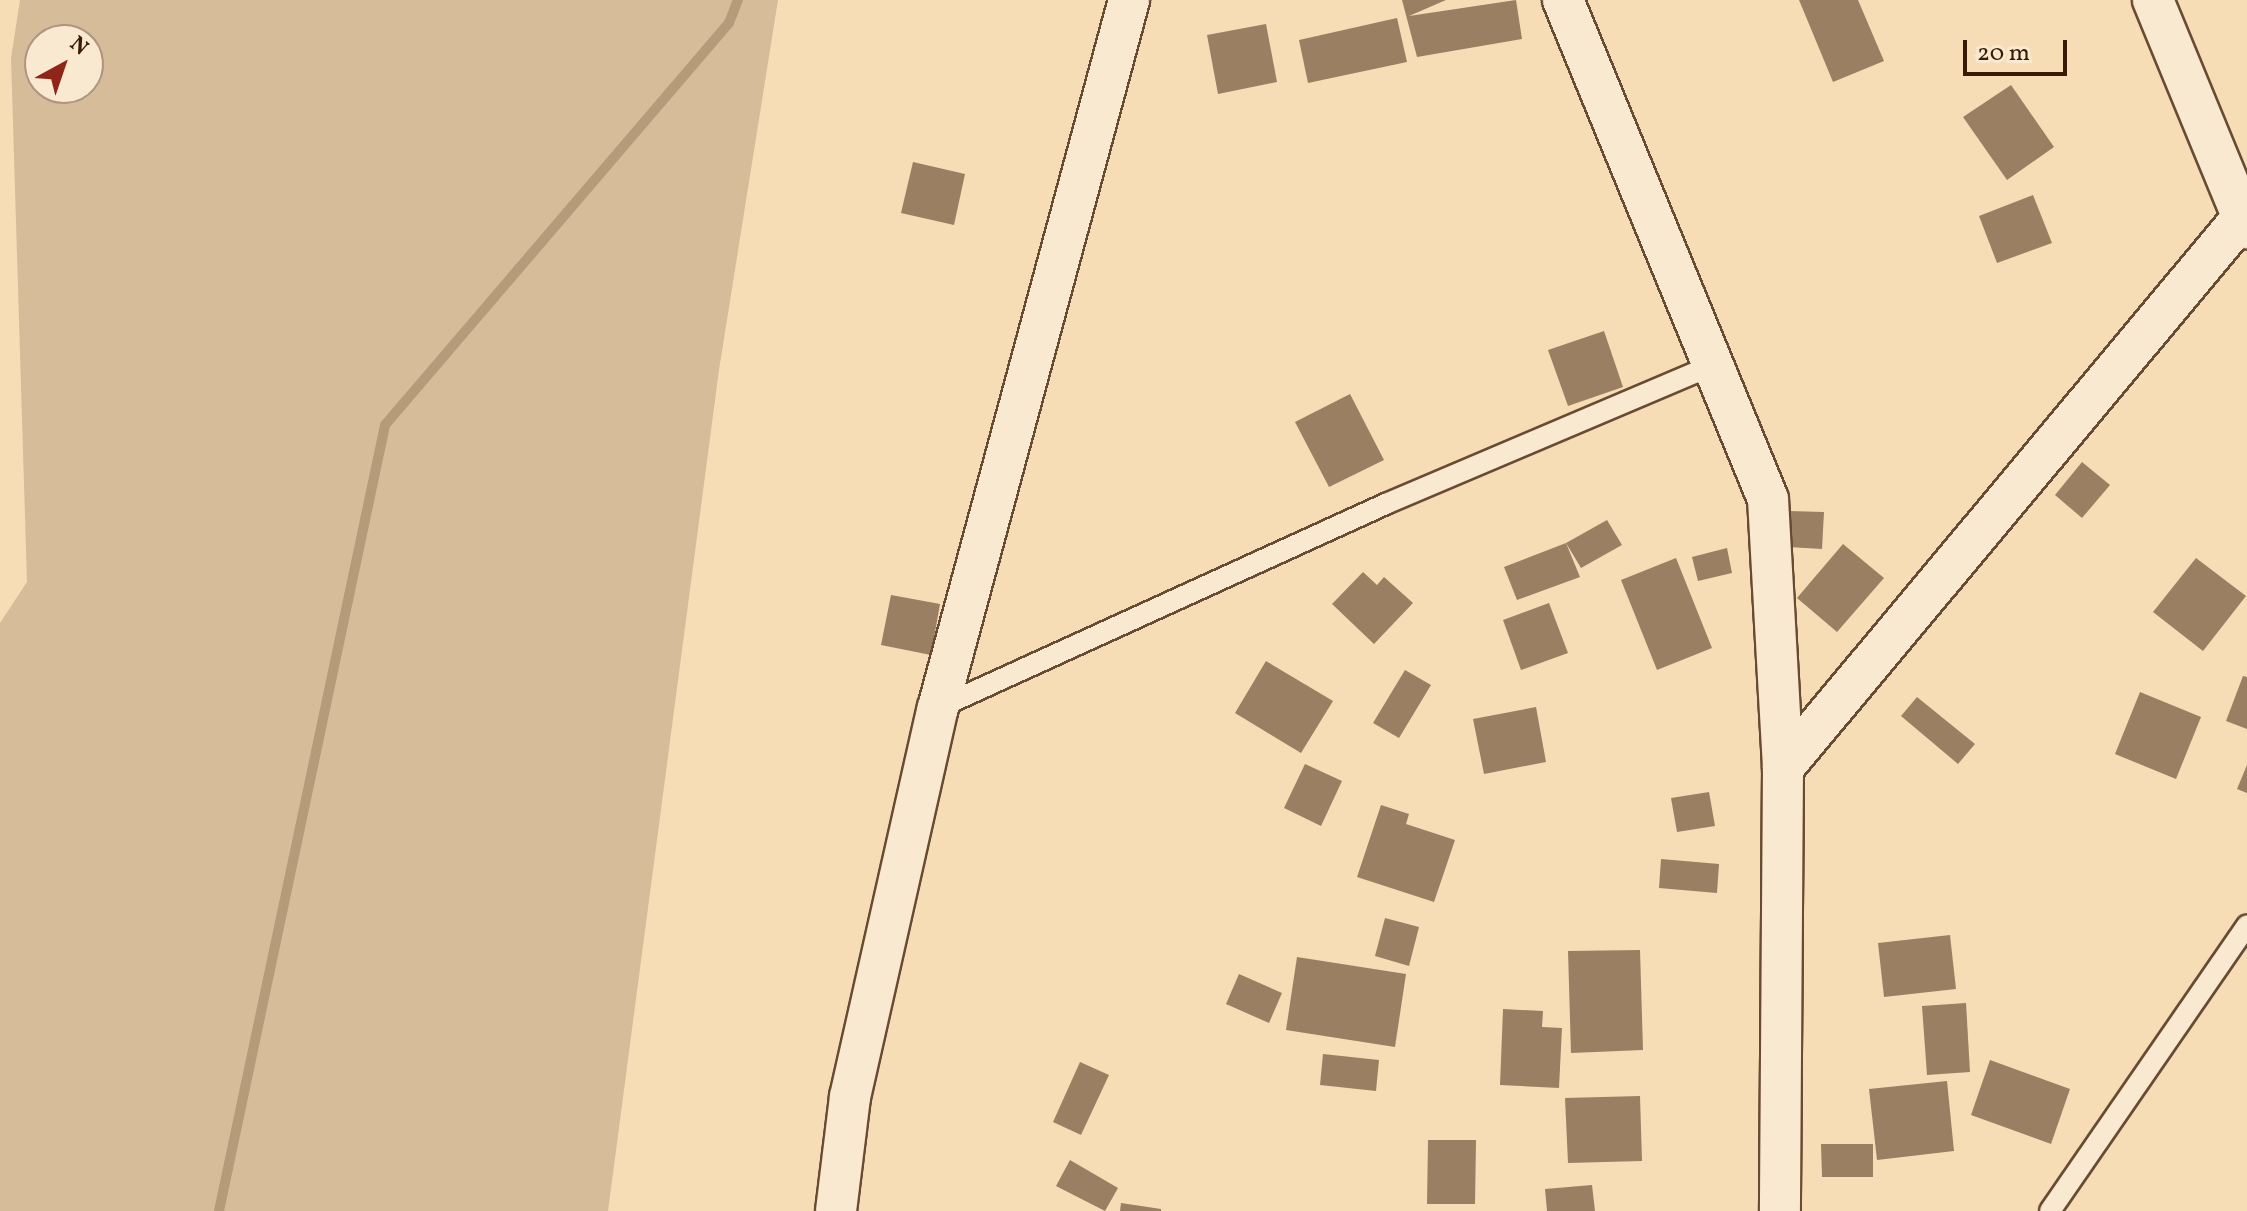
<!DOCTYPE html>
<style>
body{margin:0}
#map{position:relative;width:2247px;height:1211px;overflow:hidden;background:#f6ddb6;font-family:Vollkorn,serif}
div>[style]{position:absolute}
.green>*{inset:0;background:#d6bc98}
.stream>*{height:10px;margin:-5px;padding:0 5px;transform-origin:5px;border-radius:5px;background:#b59b7a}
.building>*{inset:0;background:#9b7f62}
.roads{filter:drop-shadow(2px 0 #684b33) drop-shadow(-2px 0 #684b33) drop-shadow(0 2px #684b33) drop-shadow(0 -2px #684b33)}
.lane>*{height:20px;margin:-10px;padding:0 10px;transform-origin:10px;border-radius:10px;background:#f9e9d0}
.street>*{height:40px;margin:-20px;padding:0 20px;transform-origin:20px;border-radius:20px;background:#f9e9d0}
span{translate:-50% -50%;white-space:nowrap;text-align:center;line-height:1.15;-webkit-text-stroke:8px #f9e9d0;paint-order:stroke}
.north{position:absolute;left:24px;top:24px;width:80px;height:80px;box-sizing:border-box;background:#f9e9d0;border:2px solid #ac9680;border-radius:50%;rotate:40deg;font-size:22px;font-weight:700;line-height:32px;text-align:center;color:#381a07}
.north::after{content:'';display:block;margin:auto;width:28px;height:36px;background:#8f2418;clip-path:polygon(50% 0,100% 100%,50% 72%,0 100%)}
.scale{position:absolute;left:1963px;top:40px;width:104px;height:36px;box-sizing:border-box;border:4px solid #381a07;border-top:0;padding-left:10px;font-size:24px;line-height:28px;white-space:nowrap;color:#381a07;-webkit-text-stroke:6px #f9e9d0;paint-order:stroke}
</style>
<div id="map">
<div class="green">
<i style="clip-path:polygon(evenodd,20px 0,778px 0,719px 370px,608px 1211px,0 1211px,0 623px,27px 582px,11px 58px,20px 0,40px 40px,88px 40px,88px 88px,40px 88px,40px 40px)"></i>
</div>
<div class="stream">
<i style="left:219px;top:1211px;width:803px;rotate:-78.07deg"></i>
<i style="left:385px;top:425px;width:529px;rotate:-49.45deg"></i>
<i style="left:729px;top:23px;width:25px;rotate:-69deg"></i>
</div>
<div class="building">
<i style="clip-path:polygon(1402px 0,1446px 0,1409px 16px,1516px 0,1522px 39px,1417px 57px)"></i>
<i style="clip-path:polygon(1799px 0,1858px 0,1884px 61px,1833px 82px)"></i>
<i style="clip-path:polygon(1397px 18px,1407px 62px,1308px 83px,1299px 40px)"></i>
<i style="clip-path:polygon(1266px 24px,1277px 82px,1218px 94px,1207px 35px)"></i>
<i style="clip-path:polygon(2011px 85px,2054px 147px,2007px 180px,1963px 117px)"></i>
<i style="clip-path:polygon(913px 162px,965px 174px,954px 225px,901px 213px)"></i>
<i style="clip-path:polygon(2033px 195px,2052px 243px,1997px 263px,1979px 216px)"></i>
<i style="clip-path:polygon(1604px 331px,1623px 387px,1568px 406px,1548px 350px)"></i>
<i style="clip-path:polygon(1350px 394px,1384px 460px,1329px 487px,1295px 422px)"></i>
<i style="clip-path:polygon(2082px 462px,2110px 485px,2082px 518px,2055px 495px)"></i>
<i style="clip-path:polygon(1789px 511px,1824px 512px,1822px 549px,1788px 547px)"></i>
<i style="clip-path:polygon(1607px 520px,1622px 545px,1581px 568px,1566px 543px)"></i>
<i style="clip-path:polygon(1566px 543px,1580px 577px,1517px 600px,1504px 567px)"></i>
<i style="clip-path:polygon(1843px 544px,1884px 578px,1837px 632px,1797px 598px)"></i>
<i style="clip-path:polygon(1727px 548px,1732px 573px,1698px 581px,1692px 557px)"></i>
<i style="clip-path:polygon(1676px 558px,1712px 648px,1657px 670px,1621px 580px)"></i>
<i style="clip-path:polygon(2196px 558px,2246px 596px,2203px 651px,2153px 612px)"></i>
<i style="clip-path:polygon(1363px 572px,1377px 585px,1384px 577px,1413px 603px,1374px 644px,1332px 604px)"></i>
<i style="clip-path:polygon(891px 595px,940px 604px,931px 655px,881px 645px)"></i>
<i style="clip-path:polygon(1549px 603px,1568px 653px,1521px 670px,1503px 620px)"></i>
<i style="clip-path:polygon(1266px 661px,1333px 701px,1301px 753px,1235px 713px)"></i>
<i style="clip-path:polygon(1405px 670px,1431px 685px,1399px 738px,1373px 723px)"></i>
<i style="clip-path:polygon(2243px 676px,2247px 677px,2247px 729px,2226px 721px)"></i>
<i style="clip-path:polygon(2140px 692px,2201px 717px,2176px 779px,2115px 754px)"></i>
<i style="clip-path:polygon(1917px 697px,1975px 744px,1958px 764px,1901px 716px)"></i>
<i style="clip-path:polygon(1536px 707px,1546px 762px,1484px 774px,1473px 719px)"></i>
<i style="clip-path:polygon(1305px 764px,1342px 781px,1321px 826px,1284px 808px)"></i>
<i style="clip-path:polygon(2247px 765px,2247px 793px,2237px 789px)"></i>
<i style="clip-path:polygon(1709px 792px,1715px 826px,1677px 832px,1671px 798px)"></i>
<i style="clip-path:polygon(1381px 805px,1409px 814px,1406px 824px,1455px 840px,1434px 902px,1357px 877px)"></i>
<i style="clip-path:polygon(1661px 859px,1719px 864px,1717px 893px,1659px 888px)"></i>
<i style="clip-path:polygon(1385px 918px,1419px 927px,1409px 966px,1375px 956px)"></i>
<i style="clip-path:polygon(1950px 935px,1956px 989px,1884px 997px,1878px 943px)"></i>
<i style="clip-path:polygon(1640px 950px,1643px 1050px,1571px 1053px,1568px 951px)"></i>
<i style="clip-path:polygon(1297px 957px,1406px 974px,1395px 1047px,1286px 1030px)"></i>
<i style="clip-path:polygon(1239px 974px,1282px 993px,1269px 1023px,1226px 1004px)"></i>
<i style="clip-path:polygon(1966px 1003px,1970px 1072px,1927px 1075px,1922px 1006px)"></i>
<i style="clip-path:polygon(1503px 1009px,1543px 1011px,1542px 1027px,1562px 1028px,1559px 1088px,1500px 1085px)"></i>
<i style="clip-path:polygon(1323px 1054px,1379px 1060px,1376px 1091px,1320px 1085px)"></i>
<i style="clip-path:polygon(1990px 1060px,2070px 1089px,2051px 1144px,1971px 1115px)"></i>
<i style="clip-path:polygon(1080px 1062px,1109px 1075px,1081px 1135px,1053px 1122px)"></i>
<i style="clip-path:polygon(1947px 1081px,1954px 1151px,1877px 1160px,1869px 1089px)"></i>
<i style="clip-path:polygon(1640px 1096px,1642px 1161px,1568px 1163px,1565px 1098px)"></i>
<i style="clip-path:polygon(1428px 1140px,1476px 1140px,1475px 1204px,1427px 1204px)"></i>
<i style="clip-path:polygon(1821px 1144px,1873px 1144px,1873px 1177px,1822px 1177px)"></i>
<i style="clip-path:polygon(1070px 1160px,1118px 1188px,1105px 1211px,1056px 1186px)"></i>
<i style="clip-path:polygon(1592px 1185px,1595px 1211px,1547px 1211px,1545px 1189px)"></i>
<i style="clip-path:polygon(1121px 1203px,1161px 1209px,1161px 1211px,1120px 1211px)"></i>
</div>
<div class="roads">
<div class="lane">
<i style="left:938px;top:708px;width:494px;rotate:-24.5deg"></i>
<i style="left:1388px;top:503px;width:356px;rotate:-23deg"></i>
<i style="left:2050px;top:1211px;width:347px;rotate:-55.4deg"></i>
</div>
<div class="street">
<i style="left:1563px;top:0;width:539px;rotate:67.67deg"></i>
<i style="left:1768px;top:499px;width:269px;rotate:86.8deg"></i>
<i style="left:1783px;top:768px;width:443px;rotate:90.4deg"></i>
<i style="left:2153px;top:0;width:247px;rotate:67.6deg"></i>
<i style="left:1783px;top:768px;width:724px;rotate:-50.15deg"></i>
<i style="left:836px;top:1211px;width:115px;rotate:-83deg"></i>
<i style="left:850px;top:1097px;width:399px;rotate:-77.3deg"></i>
<i style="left:938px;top:708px;width:733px;rotate:-74.9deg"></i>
</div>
</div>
<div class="north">N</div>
<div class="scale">20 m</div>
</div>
